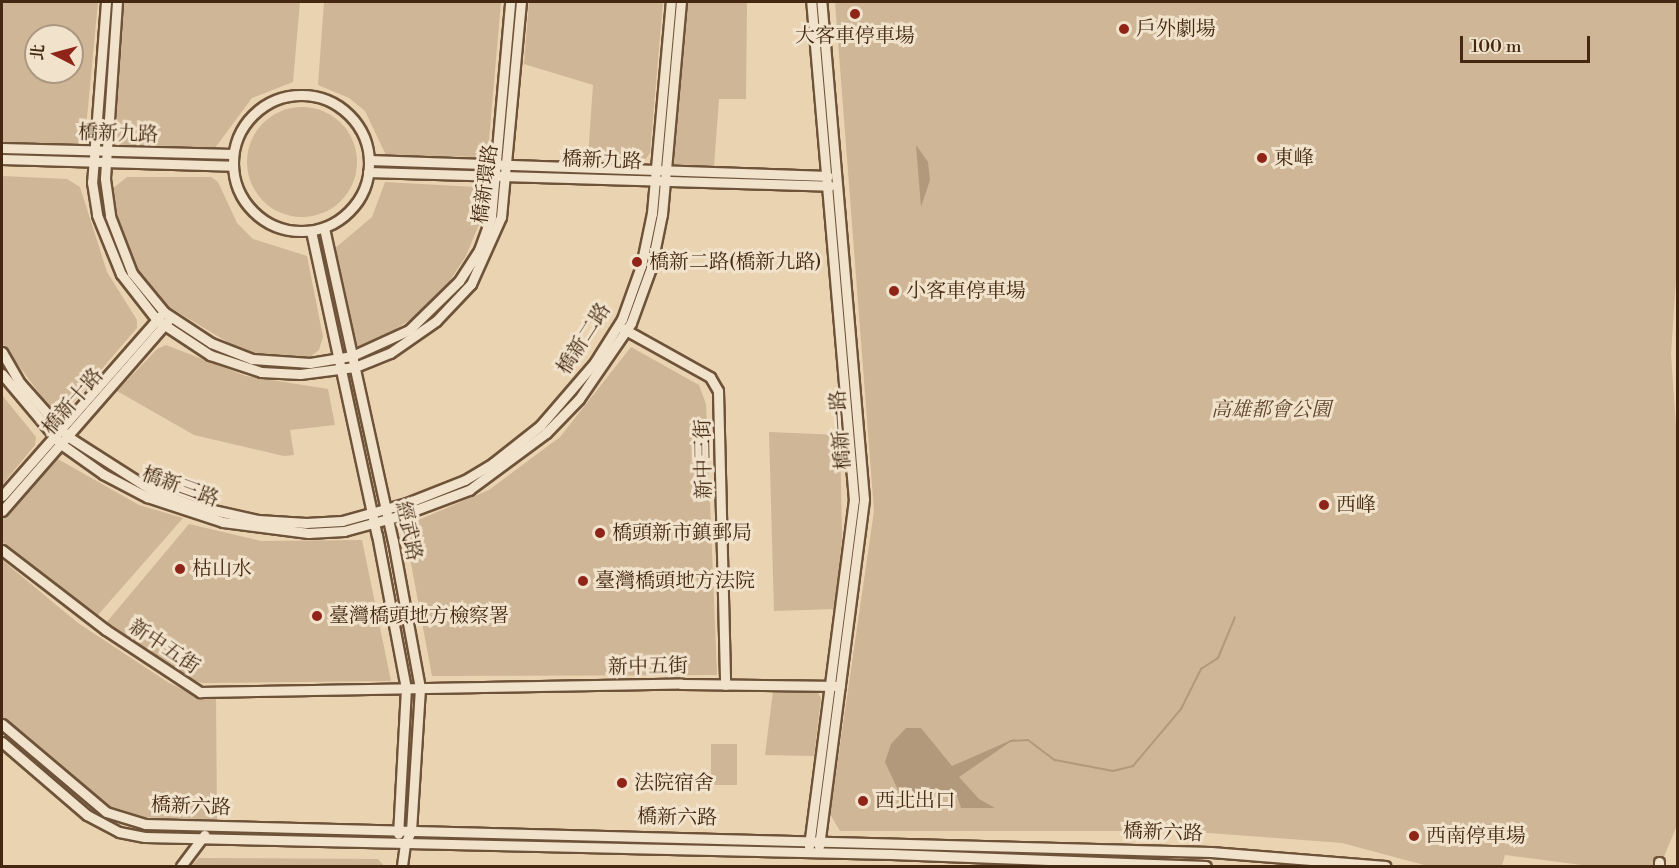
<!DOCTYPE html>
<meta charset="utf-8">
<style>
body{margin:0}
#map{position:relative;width:1679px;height:868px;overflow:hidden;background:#ead3b1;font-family:"Libre Bodoni","Noto Serif TC",serif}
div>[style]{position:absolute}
.green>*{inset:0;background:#ceb696}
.round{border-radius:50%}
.water>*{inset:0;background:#b2997b}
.stream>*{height:2px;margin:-1px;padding:0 1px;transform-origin:1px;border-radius:1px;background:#b2997b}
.roads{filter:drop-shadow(2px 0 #6e5339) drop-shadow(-2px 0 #6e5339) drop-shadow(0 2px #6e5339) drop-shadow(0 -2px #6e5339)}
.minor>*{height:9px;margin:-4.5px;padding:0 4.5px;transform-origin:4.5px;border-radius:4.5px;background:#f1e2cc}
.minor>.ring{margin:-4.5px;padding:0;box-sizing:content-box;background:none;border:9px solid #f1e2cc;border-radius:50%}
.dots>*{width:16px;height:16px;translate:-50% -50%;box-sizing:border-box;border:3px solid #f1e2cc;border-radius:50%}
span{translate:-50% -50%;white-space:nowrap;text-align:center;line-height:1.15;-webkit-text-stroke:6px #f1e2cc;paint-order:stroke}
.poi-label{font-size:20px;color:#442811}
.left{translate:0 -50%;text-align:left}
.street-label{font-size:20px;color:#442811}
.park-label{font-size:20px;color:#60442c;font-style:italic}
.frame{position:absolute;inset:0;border:3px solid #442811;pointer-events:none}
.north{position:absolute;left:24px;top:24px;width:60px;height:60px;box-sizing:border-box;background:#f1e2cc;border:2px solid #ac9881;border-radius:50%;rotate:276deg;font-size:16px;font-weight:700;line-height:24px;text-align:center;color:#442811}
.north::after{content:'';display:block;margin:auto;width:21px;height:27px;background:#8f2418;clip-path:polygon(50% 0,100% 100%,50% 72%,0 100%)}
.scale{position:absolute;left:1460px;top:36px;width:130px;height:27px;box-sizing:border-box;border:3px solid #442811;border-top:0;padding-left:8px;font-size:18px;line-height:21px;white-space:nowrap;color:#442811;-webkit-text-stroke:4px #f1e2cc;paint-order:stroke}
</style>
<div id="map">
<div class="green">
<i style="clip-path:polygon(evenodd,2px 2px,98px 2px,86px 128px,79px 144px,2px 143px,2px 2px,36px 36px,72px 36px,72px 72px,36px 72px,36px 36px)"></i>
<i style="clip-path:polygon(121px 2px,300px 2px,293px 82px,252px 98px,215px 148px,120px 147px,111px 135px)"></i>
<i style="clip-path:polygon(324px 2px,501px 2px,488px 151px,482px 157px,386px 155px,365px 111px,349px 98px,318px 85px)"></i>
<i style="clip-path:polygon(529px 2px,663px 2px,650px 153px,645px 160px,588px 157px,593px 85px,524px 64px)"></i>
<i style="clip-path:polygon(687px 2px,747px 2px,746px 99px,719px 99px,714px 166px,674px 164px)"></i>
<i style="clip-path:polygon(835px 2px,1677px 2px,1678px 249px,1671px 354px,1678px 455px,1678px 823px,1660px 866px,1590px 866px,1505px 855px,1502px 866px,1428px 866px,1342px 843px,1182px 831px,840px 831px,830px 814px,874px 511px)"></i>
<i class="round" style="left:247px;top:107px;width:110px;height:110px"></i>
<i style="clip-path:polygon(2px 176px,67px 179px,80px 187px,107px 272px,137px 320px,137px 328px,63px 414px,56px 416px,2px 343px)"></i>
<i style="clip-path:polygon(127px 177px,211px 177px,218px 182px,237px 223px,253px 239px,307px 256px,323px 337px,319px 350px,310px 357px,244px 352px,161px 302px,136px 267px,119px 224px,112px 189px)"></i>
<i style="clip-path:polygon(385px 182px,475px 187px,486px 195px,486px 207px,466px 256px,447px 285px,413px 318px,377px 341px,359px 347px,350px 338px,333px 250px,372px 217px)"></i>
<i style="clip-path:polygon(166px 345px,246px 376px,328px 389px,335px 425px,290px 430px,294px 455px,284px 456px,194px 435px,117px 391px,157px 349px)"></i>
<i style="clip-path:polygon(631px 347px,699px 385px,706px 404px,717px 675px,432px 676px,404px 526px,489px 490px,560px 437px)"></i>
<i style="clip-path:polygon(2px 395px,36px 437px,35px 445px,2px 485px)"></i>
<i style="clip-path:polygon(769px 432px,840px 435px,842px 537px,835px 609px,774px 611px)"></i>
<i style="clip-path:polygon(56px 458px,139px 505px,183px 518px,98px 615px,2px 542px,2px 520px)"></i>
<i style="clip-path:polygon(189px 524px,261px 541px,362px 540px,391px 681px,202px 683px,178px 675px,106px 623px)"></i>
<i style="clip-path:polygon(2px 560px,78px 623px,169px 683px,199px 697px,216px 697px,217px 820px,138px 817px,113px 808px,2px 719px)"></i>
<i style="clip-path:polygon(816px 690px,821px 698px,814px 756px,765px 755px,773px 691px)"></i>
<i style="clip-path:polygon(711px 744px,737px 744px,737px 785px,711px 785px)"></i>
<i style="clip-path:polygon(199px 858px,378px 859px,384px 866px,191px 866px)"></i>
</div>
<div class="water">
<i style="clip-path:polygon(916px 145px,928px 162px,930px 180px,921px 207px)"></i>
<i style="clip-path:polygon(906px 728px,921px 728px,952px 766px,1016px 738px,959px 777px,979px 799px,995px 808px,961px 808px,957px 796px,926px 795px,925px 808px,899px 804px,898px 790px,885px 762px,891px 744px)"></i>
</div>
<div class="stream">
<i style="left:1010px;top:741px;width:18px;rotate:-3deg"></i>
<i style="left:1028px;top:740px;width:34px;rotate:37deg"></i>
<i style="left:1055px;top:760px;width:59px;rotate:10.7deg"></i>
<i style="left:1113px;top:771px;width:21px;rotate:-14deg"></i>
<i style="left:1133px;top:766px;width:75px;rotate:-49.9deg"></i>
<i style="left:1181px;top:709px;width:45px;rotate:-63.4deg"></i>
<i style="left:1201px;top:669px;width:20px;rotate:-33deg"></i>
<i style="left:1218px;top:658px;width:44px;rotate:-67.5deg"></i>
</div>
<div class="roads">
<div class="minor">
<i style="left:106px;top:2px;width:181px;rotate:94.4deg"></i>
<i style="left:92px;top:182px;width:33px;rotate:81deg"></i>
<i style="left:97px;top:215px;width:64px;rotate:67.9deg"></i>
<i style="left:121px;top:274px;width:58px;rotate:52deg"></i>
<i style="left:157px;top:320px;width:64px;rotate:33.4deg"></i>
<i style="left:210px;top:355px;width:54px;rotate:18.4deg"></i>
<i style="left:261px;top:372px;width:39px;rotate:3deg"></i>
<i style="left:300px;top:374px;width:55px;rotate:-7.3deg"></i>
<i style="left:355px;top:367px;width:38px;rotate:-22deg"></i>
<i style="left:390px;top:353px;width:56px;rotate:-34.8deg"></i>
<i style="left:436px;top:321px;width:51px;rotate:-46.6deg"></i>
<i style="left:471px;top:284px;width:73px;rotate:-65.9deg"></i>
<i style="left:501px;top:217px;width:216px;rotate:-84.7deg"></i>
<i style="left:117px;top:2px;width:177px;rotate:93.9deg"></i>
<i style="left:105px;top:179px;width:37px;rotate:82deg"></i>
<i style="left:110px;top:216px;width:61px;rotate:68.9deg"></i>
<i style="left:132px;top:273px;width:50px;rotate:50.6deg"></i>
<i style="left:164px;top:312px;width:56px;rotate:33.4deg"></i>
<i style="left:211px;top:343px;width:44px;rotate:21.3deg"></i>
<i style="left:252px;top:359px;width:58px;rotate:3.9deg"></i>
<i style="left:310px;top:363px;width:43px;rotate:-9.5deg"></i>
<i style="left:352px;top:356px;width:63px;rotate:-24.5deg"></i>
<i style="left:409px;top:330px;width:70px;rotate:-44.4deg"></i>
<i style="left:459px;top:281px;width:37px;rotate:-57deg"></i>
<i style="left:479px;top:250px;width:35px;rotate:-70deg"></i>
<i style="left:491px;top:217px;width:216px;rotate:-84.9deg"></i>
<i class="ring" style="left:233px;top:95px;width:127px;height:127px"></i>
<i style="left:2px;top:148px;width:231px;rotate:1.5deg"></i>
<i style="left:2px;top:159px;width:230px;rotate:1.7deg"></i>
<i style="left:369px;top:160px;width:459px;rotate:2deg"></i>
<i style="left:368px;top:172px;width:462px;rotate:1.7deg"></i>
<i style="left:324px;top:228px;width:321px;rotate:77.6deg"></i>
<i style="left:393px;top:541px;width:149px;rotate:79.6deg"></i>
<i style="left:420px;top:688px;width:143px;rotate:93.6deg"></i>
<i style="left:411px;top:831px;width:14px;rotate:115deg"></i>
<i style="left:405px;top:844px;width:22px;rotate:98deg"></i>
<i style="left:311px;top:231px;width:311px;rotate:77.8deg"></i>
<i style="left:377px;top:535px;width:156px;rotate:79.3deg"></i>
<i style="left:406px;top:688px;width:146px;rotate:93.1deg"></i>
<i style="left:622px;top:328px;width:101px;rotate:29.1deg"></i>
<i style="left:710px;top:377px;width:16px;rotate:60deg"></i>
<i style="left:718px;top:391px;width:294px;rotate:88.6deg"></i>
<i style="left:2px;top:352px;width:36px;rotate:60deg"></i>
<i style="left:20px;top:383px;width:71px;rotate:48.4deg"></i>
<i style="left:67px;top:436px;width:98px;rotate:32.6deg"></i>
<i style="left:150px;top:489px;width:48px;rotate:20.7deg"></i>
<i style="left:195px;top:506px;width:65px;rotate:12.5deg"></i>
<i style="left:258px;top:520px;width:48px;rotate:3.6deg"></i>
<i style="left:306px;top:523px;width:36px;rotate:-3deg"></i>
<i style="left:342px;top:521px;width:67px;rotate:-15.5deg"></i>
<i style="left:407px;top:503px;width:62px;rotate:-21.6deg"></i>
<i style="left:465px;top:480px;width:33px;rotate:-31deg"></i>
<i style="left:493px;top:463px;width:60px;rotate:-38.2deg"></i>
<i style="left:540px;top:426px;width:84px;rotate:-49.3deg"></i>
<i style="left:595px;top:362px;width:51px;rotate:-57.9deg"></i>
<i style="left:622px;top:319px;width:56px;rotate:-70.3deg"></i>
<i style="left:641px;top:266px;width:54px;rotate:-78.3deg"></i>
<i style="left:652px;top:213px;width:212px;rotate:-84.9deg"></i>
<i style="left:2px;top:374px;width:92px;rotate:49.9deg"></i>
<i style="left:61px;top:444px;width:52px;rotate:35.5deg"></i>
<i style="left:103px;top:474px;width:50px;rotate:27.6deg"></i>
<i style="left:147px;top:497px;width:80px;rotate:18.2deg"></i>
<i style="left:223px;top:522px;width:86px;rotate:7.4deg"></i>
<i style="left:308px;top:533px;width:36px;rotate:-3deg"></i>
<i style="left:344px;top:531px;width:60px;rotate:-15.4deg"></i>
<i style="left:402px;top:515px;width:72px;rotate:-20.5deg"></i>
<i style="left:469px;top:490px;width:96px;rotate:-36.5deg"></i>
<i style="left:546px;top:433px;width:47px;rotate:-45.9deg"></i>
<i style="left:579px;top:399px;width:92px;rotate:-55.6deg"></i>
<i style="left:631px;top:323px;width:59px;rotate:-70deg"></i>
<i style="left:651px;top:268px;width:55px;rotate:-78.5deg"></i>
<i style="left:662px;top:214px;width:213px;rotate:-84.9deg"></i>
<i style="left:2px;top:496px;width:240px;rotate:-48.7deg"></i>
<i style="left:2px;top:511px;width:252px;rotate:-48.9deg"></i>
<i style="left:2px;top:550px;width:131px;rotate:37.6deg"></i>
<i style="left:106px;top:630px;width:113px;rotate:33.4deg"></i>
<i style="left:200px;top:692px;width:481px;rotate:-1deg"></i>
<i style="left:681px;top:684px;width:159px;rotate:0.7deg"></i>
<i style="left:2px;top:724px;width:136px;rotate:40.2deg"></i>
<i style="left:106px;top:812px;width:41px;rotate:17.1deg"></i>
<i style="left:145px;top:824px;width:1066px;rotate:1.5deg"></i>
<i style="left:1211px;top:852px;width:175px;rotate:4.6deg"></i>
<i style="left:2px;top:742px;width:112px;rotate:40.7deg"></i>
<i style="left:87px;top:815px;width:36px;rotate:28deg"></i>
<i style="left:119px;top:832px;width:26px;rotate:11deg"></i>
<i style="left:145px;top:837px;width:746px;rotate:1.31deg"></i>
<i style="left:891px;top:854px;width:315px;rotate:2.2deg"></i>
<i style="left:809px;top:846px;width:349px;rotate:-82.6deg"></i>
<i style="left:854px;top:500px;width:500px;rotate:-94.9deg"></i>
<i style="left:819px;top:846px;width:350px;rotate:-82.6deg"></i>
<i style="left:864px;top:499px;width:499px;rotate:-94.9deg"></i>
<i style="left:1659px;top:862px;width:4px;rotate:90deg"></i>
<i style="left:181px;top:866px;width:39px;rotate:-53deg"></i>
</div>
</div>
<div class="dots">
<i style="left:855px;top:14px;background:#8f2418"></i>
<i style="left:1124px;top:29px;background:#8f2418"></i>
<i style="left:1262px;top:158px;background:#8f2418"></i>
<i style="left:637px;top:262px;background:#8f2418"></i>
<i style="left:894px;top:291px;background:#8f2418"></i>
<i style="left:1324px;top:505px;background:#8f2418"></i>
<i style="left:600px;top:533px;background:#8f2418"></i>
<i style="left:180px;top:569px;background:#8f2418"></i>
<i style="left:583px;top:581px;background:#8f2418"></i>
<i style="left:317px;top:616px;background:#8f2418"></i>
<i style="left:622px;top:783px;background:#8f2418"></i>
<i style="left:863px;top:801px;background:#8f2418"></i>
<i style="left:1414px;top:836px;background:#8f2418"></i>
</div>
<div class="poi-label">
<span class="left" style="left:1136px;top:29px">戶外劇場</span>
<span style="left:855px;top:36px">大客車停車場</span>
<span class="left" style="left:1274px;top:158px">東峰</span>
<span class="left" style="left:649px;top:262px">橋新二路(橋新九路)</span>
<span class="left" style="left:906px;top:291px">小客車停車場</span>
<span class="left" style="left:1336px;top:505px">西峰</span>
<span class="left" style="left:612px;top:533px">橋頭新市鎮郵局</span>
<span class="left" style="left:192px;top:569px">枯山水</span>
<span class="left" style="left:595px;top:581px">臺灣橋頭地方法院</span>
<span class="left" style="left:329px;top:616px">臺灣橋頭地方檢察署</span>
<span class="left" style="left:634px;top:783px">法院宿舍</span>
<span class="left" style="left:875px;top:801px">西北出口</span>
<span class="left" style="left:1426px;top:836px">西南停車場</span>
</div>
<div class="street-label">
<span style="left:118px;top:134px;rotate:2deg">橋新九路</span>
<span style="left:602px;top:161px;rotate:2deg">橋新九路</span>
<span style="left:486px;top:184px;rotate:-82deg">橋新環路</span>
<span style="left:584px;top:339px;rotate:-57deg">橋新二路</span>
<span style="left:73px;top:402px;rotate:-49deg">橋新十路</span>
<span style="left:841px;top:430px;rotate:-94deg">橋新一路</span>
<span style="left:704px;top:459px;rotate:-91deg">新中三街</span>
<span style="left:180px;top:487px;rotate:20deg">橋新三路</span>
<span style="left:408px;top:531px;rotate:78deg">經武路</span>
<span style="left:164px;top:647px;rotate:34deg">新中五街</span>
<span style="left:648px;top:667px;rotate:-1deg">新中五街</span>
<span style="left:191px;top:807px;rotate:2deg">橋新六路</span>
<span style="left:677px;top:818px;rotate:1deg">橋新六路</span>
<span style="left:1163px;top:833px;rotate:2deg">橋新六路</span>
</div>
<div class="park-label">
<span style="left:1271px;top:410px">高雄都會公園</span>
</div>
<div class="frame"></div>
<div class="north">北</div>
<div class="scale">100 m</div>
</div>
